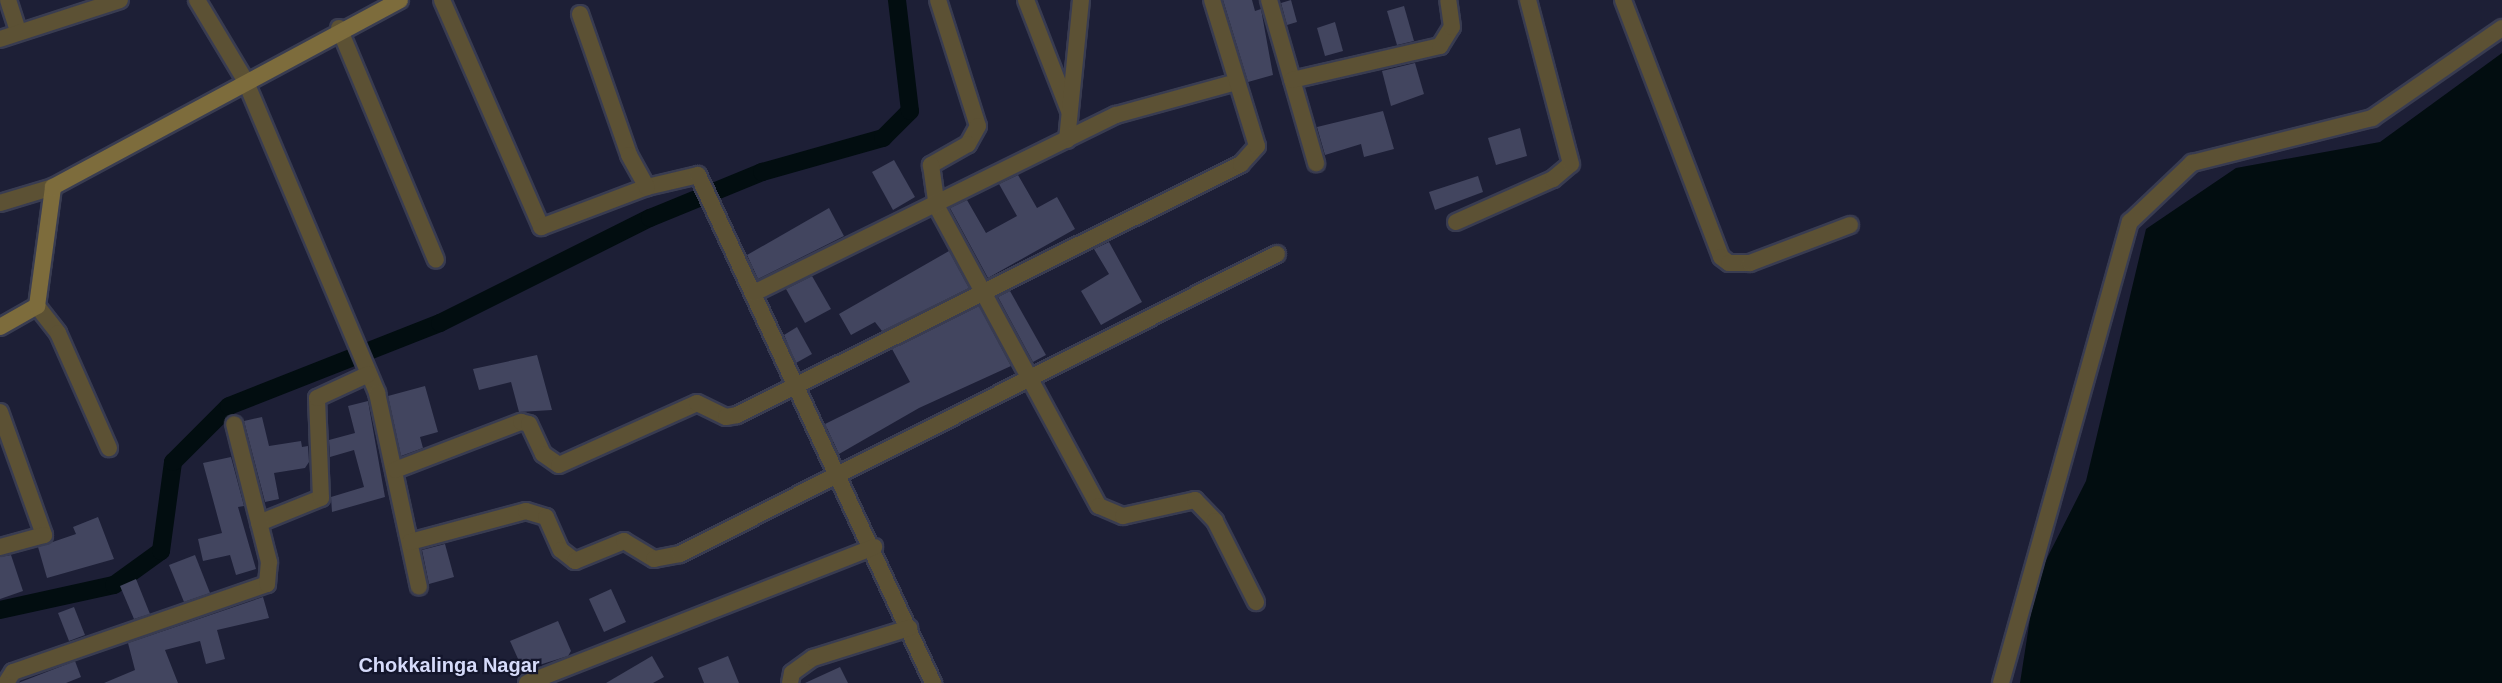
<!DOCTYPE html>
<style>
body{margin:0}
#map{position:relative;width:2502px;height:683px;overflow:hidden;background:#1d1f36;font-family:Arial,sans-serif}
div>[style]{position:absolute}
.water>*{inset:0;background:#020d10}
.canal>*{height:18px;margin:-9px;padding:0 9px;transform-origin:9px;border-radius:9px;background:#020d10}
.building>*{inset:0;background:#42455f}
.roads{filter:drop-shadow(2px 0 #393c51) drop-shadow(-2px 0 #393c51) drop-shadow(0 2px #393c51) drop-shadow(0 -2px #393c51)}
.minor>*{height:16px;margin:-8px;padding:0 8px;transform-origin:8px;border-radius:8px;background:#5c5134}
.secondary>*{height:16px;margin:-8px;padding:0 8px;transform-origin:8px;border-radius:8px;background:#7d6c3c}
span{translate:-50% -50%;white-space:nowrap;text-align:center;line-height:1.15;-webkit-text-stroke:4.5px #14162c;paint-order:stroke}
.neighbourhood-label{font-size:20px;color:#d6dbfa;font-weight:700}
</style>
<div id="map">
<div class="water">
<i style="clip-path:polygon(2502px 53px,2502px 683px,2020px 683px,2036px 580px,2086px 481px,2146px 229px,2236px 168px,2380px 142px)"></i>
</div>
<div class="canal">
<i style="left:0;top:610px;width:117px;rotate:-12.4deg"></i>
<i style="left:114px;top:585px;width:58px;rotate:-35.9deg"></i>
<i style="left:161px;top:551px;width:90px;rotate:-82.3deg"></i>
<i style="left:173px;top:462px;width:79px;rotate:-45deg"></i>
<i style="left:229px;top:406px;width:227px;rotate:-21.5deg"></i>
<i style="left:440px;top:323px;width:235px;rotate:-26.6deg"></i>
<i style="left:650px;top:218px;width:121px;rotate:-22.3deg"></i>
<i style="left:762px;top:172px;width:126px;rotate:-15.7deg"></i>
<i style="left:883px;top:138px;width:38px;rotate:-45deg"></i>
<i style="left:910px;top:111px;width:112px;rotate:-96.7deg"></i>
</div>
<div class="building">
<i style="clip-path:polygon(1223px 0,1252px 0,1255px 11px,1261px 9px,1273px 75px,1248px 82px)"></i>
<i style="clip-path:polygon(1291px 0,1297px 22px,1287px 25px,1281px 3px)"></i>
<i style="clip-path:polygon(1404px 6px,1414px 41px,1397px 45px,1387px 11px)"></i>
<i style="clip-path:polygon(1335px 22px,1343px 51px,1325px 56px,1317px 28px)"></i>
<i style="clip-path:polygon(1415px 63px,1424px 94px,1391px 106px,1382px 71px)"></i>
<i style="clip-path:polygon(1383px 111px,1394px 149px,1364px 157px,1361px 144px,1325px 155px,1317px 127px)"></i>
<i style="clip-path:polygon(1520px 128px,1527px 156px,1496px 165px,1488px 138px)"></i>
<i style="clip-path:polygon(894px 160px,915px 197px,893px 210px,872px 172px)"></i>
<i style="clip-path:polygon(1018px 175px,1037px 208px,1057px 197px,1075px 229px,988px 278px,950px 208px,967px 200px,986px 233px,1017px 216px,999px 184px)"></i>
<i style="clip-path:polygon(1478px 176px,1483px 192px,1435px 210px,1429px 192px)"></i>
<i style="clip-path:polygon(829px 208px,844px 236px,758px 279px,747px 255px)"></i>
<i style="clip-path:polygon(1109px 242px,1142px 302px,1101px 325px,1081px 291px,1109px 274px,1094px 249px)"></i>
<i style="clip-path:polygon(949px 251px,969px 288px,882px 331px,875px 322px,851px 335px,839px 314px)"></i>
<i style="clip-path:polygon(812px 276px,831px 309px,805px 323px,786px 289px)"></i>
<i style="clip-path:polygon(1010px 291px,1046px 355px,1033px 362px,998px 297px)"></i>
<i style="clip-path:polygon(979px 306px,1011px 366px,919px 408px,839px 454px,825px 424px,910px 382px,892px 349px)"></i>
<i style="clip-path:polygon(797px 327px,812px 354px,796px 363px,784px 335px)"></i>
<i style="clip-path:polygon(537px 355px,552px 410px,519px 412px,511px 382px,479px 390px,473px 369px)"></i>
<i style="clip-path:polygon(425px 386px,438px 432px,420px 437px,423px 448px,401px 456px,388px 396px)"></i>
<i style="clip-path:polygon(368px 401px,385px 497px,332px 512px,331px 497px,364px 487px,354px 450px,330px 457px,329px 440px,355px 433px,348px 406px)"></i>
<i style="clip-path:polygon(262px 417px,269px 446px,301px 441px,302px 447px,308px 446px,309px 462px,305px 468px,274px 473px,279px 499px,265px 502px,244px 421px)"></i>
<i style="clip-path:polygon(231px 457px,244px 506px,238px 507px,256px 569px,236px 575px,230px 555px,203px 561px,198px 539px,222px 533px,203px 463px)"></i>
<i style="clip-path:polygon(98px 517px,114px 559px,47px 578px,38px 547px,76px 534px,73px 527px)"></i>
<i style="clip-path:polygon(445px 544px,454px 577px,429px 584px,422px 550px)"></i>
<i style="clip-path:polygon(11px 555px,23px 591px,0 599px,0 557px)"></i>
<i style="clip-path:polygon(195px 555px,210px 593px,184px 602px,169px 565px)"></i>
<i style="clip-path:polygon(136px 579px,150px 614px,134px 619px,120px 586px)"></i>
<i style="clip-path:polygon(611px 589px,626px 622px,604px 632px,589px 599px)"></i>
<i style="clip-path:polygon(263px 597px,269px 618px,217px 630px,225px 659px,206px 664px,200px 641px,165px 650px,178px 683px,104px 683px,135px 670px,128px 643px)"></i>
<i style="clip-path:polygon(74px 607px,85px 635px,69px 641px,58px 613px)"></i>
<i style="clip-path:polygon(558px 621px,571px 651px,568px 656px,523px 670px,510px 641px)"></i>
<i style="clip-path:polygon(652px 656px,664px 677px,653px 683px,606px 683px)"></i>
<i style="clip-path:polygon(728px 656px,739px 683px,704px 683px,698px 668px)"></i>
<i style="clip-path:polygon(75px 661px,81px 677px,66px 683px,18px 683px)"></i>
<i style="clip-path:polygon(840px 667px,848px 683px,805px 683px)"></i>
</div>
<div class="roads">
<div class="minor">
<i style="left:8px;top:0;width:32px;rotate:72deg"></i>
<i style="left:197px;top:0;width:93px;rotate:59deg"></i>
<i style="left:245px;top:80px;width:340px;rotate:67.1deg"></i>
<i style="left:377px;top:393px;width:198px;rotate:77.8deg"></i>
<i style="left:442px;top:0;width:248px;rotate:66.4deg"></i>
<i style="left:541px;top:227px;width:113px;rotate:-20.7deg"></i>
<i style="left:647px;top:187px;width:52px;rotate:-13.2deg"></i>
<i style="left:698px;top:175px;width:560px;rotate:65.17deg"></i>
<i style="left:938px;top:0;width:132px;rotate:72.4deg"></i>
<i style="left:978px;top:126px;width:21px;rotate:119deg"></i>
<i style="left:968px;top:144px;width:43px;rotate:150.4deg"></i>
<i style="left:931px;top:165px;width:42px;rotate:81.9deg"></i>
<i style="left:937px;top:207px;width:340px;rotate:61.6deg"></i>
<i style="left:1099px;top:506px;width:26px;rotate:23deg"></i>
<i style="left:1123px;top:516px;width:74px;rotate:-12.5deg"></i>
<i style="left:1195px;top:500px;width:29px;rotate:46deg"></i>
<i style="left:1215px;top:521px;width:91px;rotate:63.2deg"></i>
<i style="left:1026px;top:0;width:119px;rotate:68.8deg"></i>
<i style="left:1269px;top:0;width:170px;rotate:73.9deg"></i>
<i style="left:1623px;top:0;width:275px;rotate:69.1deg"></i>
<i style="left:1721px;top:257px;width:10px;rotate:37deg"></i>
<i style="left:1729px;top:263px;width:21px"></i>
<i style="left:1750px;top:263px;width:107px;rotate:-20.8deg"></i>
<i style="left:580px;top:14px;width:149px;rotate:70.8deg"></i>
<i style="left:629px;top:155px;width:37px;rotate:61deg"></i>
<i style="left:339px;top:28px;width:251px;rotate:67.3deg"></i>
<i style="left:0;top:39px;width:126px;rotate:-18deg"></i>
<i style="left:1292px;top:80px;width:152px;rotate:-12.9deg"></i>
<i style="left:1440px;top:46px;width:22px;rotate:-58deg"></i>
<i style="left:1452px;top:27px;width:27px;rotate:-98deg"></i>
<i style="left:1067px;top:140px;width:141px;rotate:-84.3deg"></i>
<i style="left:0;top:203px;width:55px;rotate:-16.8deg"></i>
<i style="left:1456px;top:222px;width:106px;rotate:-23.9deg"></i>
<i style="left:1553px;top:179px;width:23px;rotate:-40deg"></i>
<i style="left:1571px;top:164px;width:170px;rotate:-104.7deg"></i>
<i style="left:754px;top:293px;width:403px;rotate:-26.2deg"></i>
<i style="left:1116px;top:115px;width:125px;rotate:-15.3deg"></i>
<i style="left:37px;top:306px;width:34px;rotate:52deg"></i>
<i style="left:58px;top:333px;width:126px;rotate:66.1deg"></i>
<i style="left:0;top:412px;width:131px;rotate:70.3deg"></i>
<i style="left:44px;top:535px;width:46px;rotate:164.7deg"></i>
<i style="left:395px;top:470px;width:135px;rotate:-20.9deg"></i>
<i style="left:521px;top:422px;width:8px;rotate:14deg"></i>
<i style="left:529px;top:424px;width:33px;rotate:65deg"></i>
<i style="left:543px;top:454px;width:19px;rotate:35deg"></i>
<i style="left:559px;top:465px;width:151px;rotate:-24.2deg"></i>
<i style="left:697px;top:403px;width:32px;rotate:26deg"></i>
<i style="left:726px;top:417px;width:11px;rotate:-10deg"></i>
<i style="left:737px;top:415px;width:563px;rotate:-26.47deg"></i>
<i style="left:1241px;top:164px;width:24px;rotate:-48deg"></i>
<i style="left:1257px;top:146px;width:153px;rotate:-107.1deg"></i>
<i style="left:259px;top:523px;width:67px;rotate:-22deg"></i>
<i style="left:321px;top:498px;width:100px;rotate:-92.3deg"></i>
<i style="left:317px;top:398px;width:57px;rotate:-24.8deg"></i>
<i style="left:410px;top:542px;width:120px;rotate:-15deg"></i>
<i style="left:526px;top:511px;width:21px;rotate:17deg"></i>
<i style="left:546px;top:517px;width:36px;rotate:66deg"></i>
<i style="left:561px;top:550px;width:18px;rotate:38deg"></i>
<i style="left:575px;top:561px;width:53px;rotate:-22.2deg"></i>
<i style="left:624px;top:541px;width:35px;rotate:31deg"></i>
<i style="left:654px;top:559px;width:26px;rotate:-11deg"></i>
<i style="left:680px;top:554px;width:668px;rotate:-26.68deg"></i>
<i style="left:6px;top:683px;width:13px;rotate:-58deg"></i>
<i style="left:13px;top:672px;width:269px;rotate:-19.1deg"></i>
<i style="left:267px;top:584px;width:22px;rotate:-85deg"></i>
<i style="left:269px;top:562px;width:142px;rotate:-104.2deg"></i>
<i style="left:527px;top:683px;width:373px;rotate:-21.4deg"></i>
<i style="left:790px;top:683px;width:10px;rotate:-79deg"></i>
<i style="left:792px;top:673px;width:26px;rotate:-36deg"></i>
<i style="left:813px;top:658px;width:101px;rotate:-17.4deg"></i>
<i style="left:2001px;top:683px;width:479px;rotate:-74.4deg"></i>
<i style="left:2130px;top:222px;width:86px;rotate:-43.6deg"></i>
<i style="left:2192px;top:163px;width:186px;rotate:-14deg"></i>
<i style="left:2372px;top:118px;width:158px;rotate:-34.7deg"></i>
</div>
<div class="secondary">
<i style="left:0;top:327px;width:43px;rotate:-29.6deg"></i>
<i style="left:37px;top:306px;width:120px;rotate:-82.3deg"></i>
<i style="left:53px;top:187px;width:394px;rotate:-28.3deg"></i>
</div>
</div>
<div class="neighbourhood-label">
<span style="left:449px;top:665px">Chokkalinga Nagar</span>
</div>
</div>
